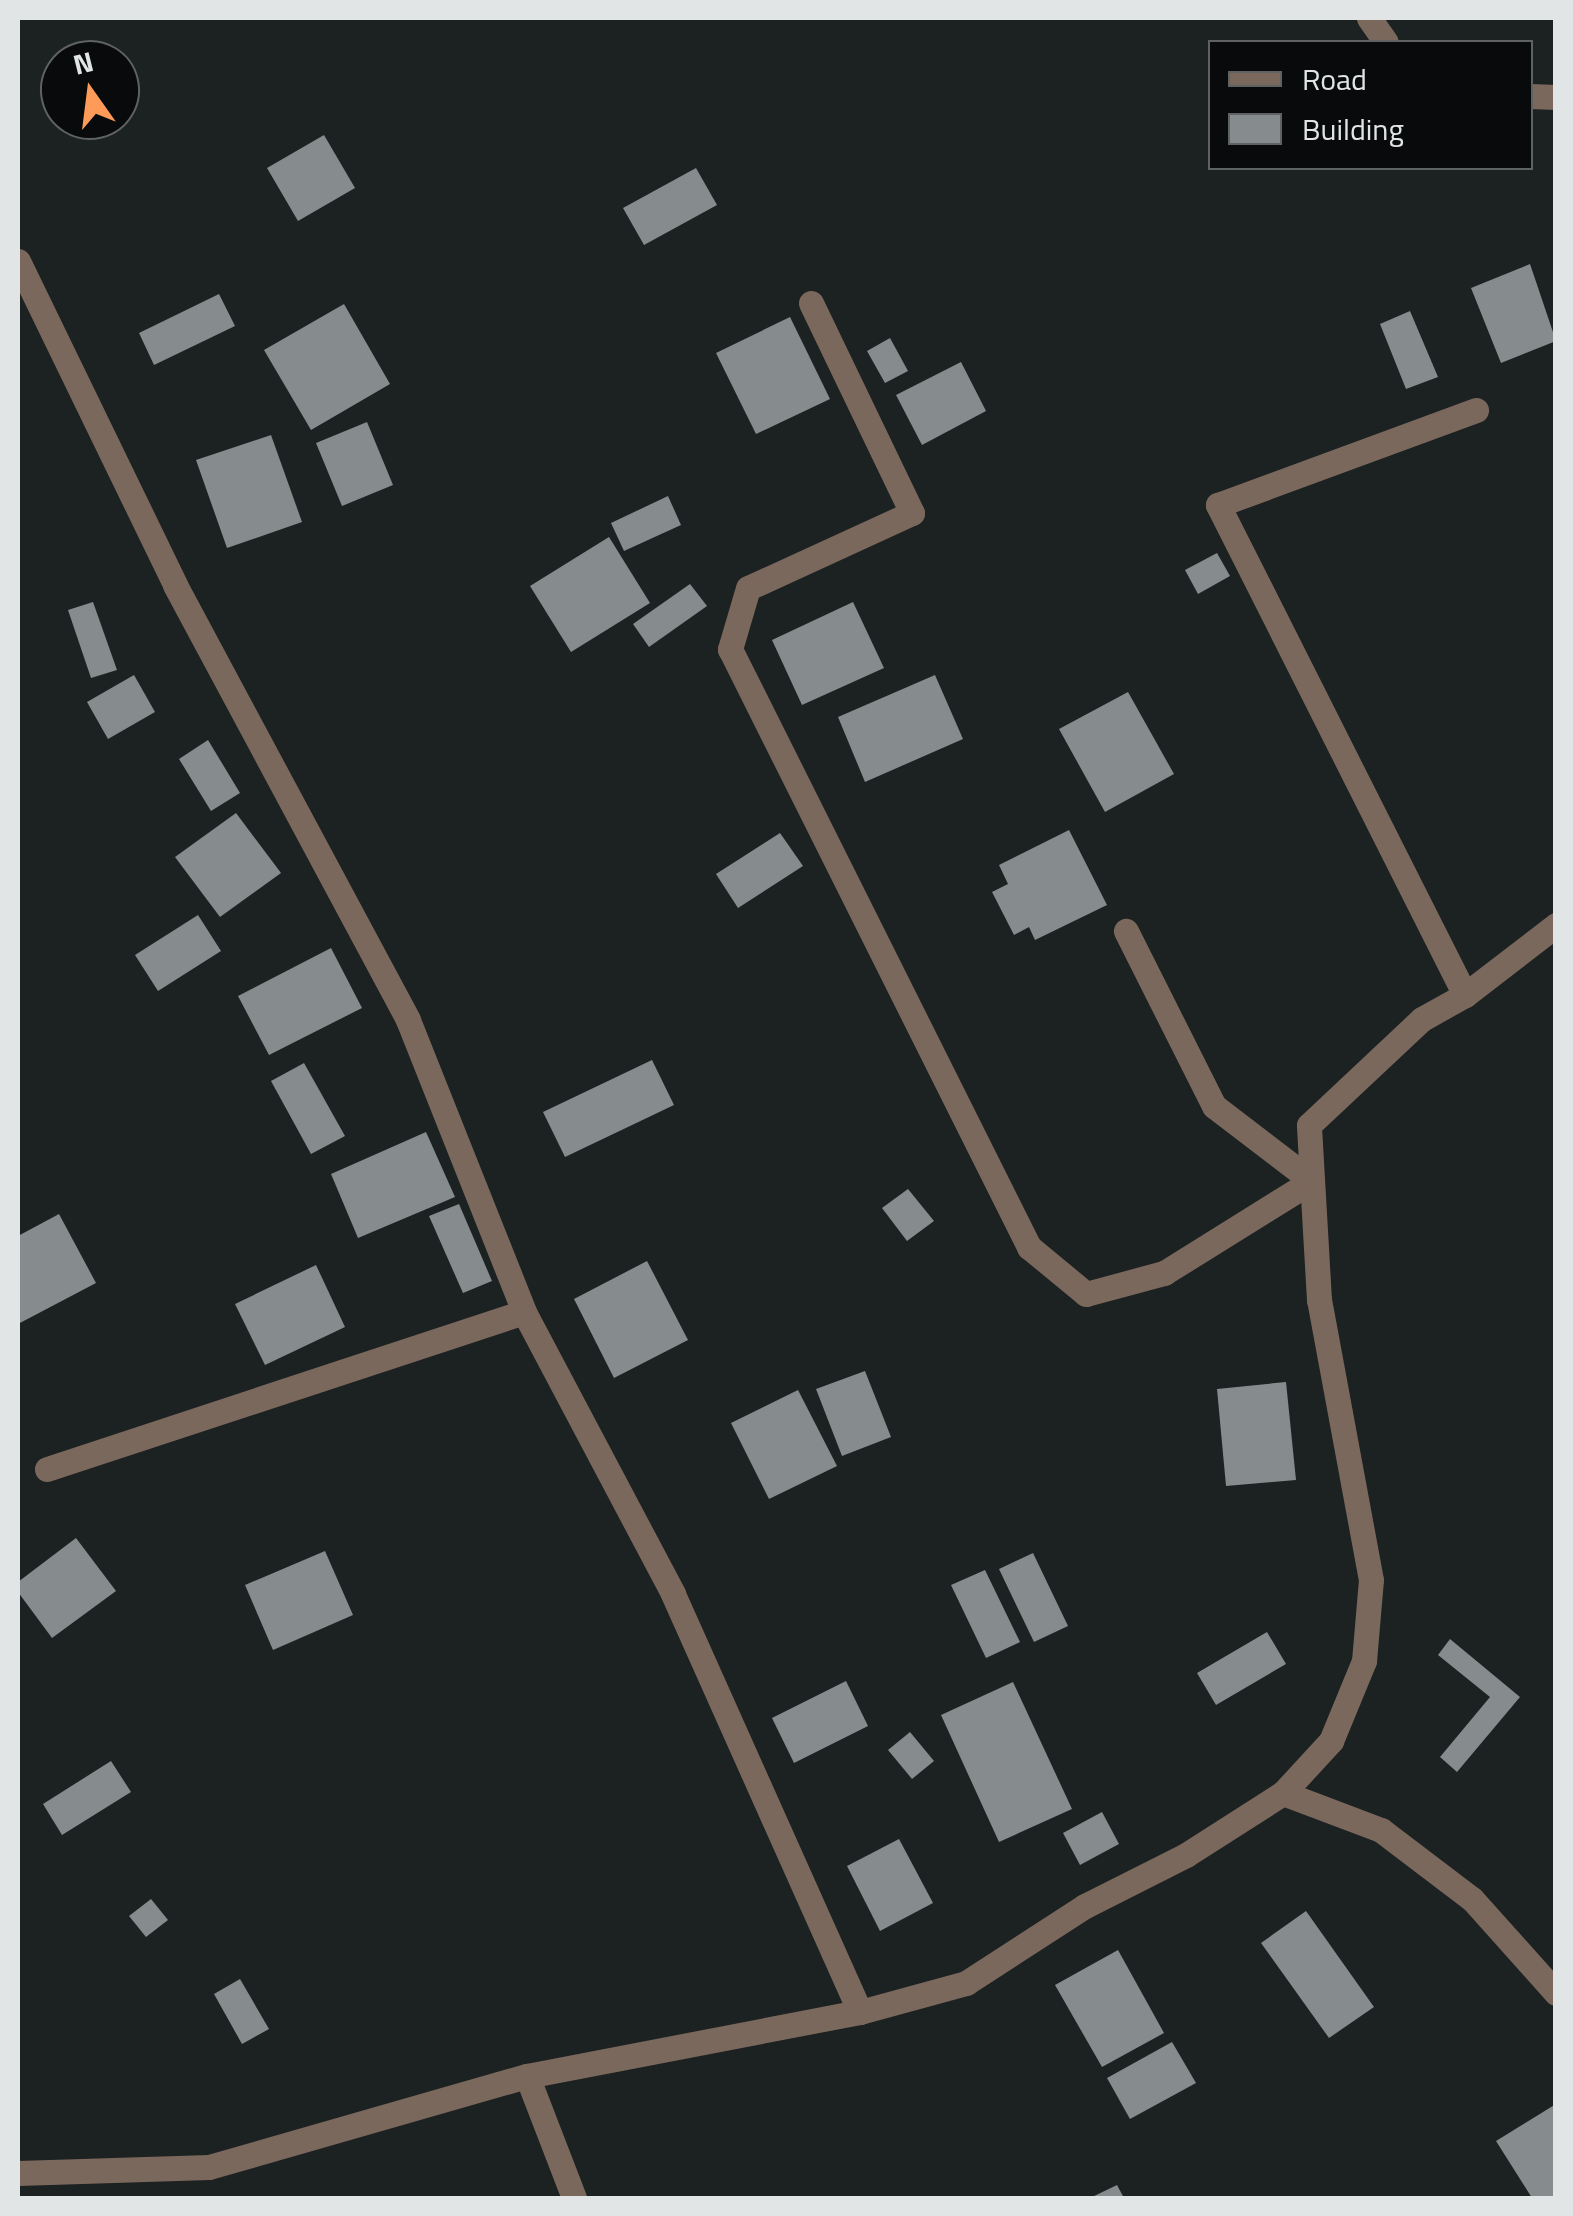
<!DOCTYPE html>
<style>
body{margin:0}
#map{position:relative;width:1573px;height:2216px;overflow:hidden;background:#1c2122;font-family:"Titillium Web",sans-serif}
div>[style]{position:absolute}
.building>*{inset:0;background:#868c8d}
.minor>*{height:25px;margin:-12.5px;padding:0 12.5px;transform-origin:12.5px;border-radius:12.5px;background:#7b685c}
span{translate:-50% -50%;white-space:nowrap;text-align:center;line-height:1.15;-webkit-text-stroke:10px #080a0b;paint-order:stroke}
.frame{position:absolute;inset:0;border:20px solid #e1e5e5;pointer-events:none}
.legend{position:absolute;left:1208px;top:40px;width:325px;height:130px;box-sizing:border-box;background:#080a0b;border:2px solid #5f6262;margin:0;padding:12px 18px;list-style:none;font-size:30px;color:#e1e5e5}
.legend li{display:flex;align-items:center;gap:20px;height:50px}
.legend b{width:50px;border:2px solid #5f6262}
.north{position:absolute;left:40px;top:40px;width:100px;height:100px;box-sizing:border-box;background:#080a0b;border:2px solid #5f6262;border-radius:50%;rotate:346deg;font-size:28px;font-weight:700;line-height:40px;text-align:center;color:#e1e5e5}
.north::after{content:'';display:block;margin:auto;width:35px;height:45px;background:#fe9b58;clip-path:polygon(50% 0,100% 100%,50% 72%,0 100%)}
</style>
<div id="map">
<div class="building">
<i style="clip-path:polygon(324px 135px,355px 188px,298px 221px,267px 168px)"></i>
<i style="clip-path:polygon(696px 168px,717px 205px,644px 245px,623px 208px)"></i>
<i style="clip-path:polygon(1530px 264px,1556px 341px,1501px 363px,1471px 288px)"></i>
<i style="clip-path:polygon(219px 294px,235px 326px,154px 365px,139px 333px)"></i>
<i style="clip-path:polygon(344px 304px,390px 384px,311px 430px,264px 350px)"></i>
<i style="clip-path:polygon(1410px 311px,1438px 377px,1406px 389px,1380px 324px)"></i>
<i style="clip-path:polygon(790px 317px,830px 399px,756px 434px,716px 353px)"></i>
<i style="clip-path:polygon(890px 338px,908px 371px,885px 383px,867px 351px)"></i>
<i style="clip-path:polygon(961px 362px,986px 411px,922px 445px,896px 395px)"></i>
<i style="clip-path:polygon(367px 422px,393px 485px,342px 506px,316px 443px)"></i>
<i style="clip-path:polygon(271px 435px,302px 522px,227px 548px,196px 460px)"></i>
<i style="clip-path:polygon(668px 496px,681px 525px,624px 551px,611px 523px)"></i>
<i style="clip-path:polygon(609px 537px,650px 603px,571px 652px,530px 586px)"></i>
<i style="clip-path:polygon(1217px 553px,1230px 576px,1198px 594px,1185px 570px)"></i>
<i style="clip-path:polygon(690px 584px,707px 606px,649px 647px,633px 624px)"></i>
<i style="clip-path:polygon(93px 602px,117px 670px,91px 678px,68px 610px)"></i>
<i style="clip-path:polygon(853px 602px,884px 668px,802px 705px,772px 640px)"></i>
<i style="clip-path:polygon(134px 675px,155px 712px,108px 739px,87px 702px)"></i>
<i style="clip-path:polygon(935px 675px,963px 739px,865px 782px,838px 717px)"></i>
<i style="clip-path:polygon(1128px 692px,1174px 774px,1105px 812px,1059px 729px)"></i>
<i style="clip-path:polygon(208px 740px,240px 793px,211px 811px,179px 759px)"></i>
<i style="clip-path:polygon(236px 813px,281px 873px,220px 917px,175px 857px)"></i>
<i style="clip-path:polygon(1069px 830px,1107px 905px,1035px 940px,1029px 927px,1014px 935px,992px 892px,1008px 884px,999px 865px)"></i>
<i style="clip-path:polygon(780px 833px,803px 866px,738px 908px,716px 874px)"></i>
<i style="clip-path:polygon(198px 915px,221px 951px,158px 991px,135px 955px)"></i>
<i style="clip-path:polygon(331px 948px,362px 1008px,269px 1055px,238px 996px)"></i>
<i style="clip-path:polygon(652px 1060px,674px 1105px,565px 1157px,543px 1112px)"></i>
<i style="clip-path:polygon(304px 1063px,345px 1136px,311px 1154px,271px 1081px)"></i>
<i style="clip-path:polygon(426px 1132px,455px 1197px,358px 1238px,331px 1174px)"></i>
<i style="clip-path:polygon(908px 1189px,934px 1221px,907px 1241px,882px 1208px)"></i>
<i style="clip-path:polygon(459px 1204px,492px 1281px,463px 1293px,429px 1216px)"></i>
<i style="clip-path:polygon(59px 1214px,96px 1283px,18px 1324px,18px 1236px)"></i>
<i style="clip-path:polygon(647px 1261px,688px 1340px,614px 1378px,574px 1299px)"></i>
<i style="clip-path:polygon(316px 1265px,345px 1327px,265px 1365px,235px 1304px)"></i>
<i style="clip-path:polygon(865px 1371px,891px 1437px,842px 1456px,816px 1389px)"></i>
<i style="clip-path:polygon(1286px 1382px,1296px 1480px,1226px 1486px,1217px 1389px)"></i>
<i style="clip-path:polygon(798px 1390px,837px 1466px,769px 1499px,731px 1423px)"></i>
<i style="clip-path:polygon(76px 1538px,116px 1591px,52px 1638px,18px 1592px,18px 1582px)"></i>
<i style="clip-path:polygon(325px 1551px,353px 1615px,273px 1650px,245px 1585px)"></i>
<i style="clip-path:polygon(1033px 1553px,1068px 1626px,1034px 1642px,999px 1569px)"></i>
<i style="clip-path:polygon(985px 1570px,1020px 1642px,986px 1658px,951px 1585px)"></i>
<i style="clip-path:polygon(1267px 1632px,1286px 1664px,1216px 1705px,1197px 1673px)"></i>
<i style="clip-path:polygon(1450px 1639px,1520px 1697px,1457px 1772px,1440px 1757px,1490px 1697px,1438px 1655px)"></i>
<i style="clip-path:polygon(846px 1681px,868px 1726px,794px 1763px,772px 1718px)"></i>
<i style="clip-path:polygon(1013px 1682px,1072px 1809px,999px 1842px,941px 1715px)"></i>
<i style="clip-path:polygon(910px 1732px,934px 1761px,912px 1779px,888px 1750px)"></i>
<i style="clip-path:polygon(111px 1761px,131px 1792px,62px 1835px,43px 1804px)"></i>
<i style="clip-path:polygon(1102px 1812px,1119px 1844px,1080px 1865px,1063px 1833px)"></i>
<i style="clip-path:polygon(899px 1839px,933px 1903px,880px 1931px,847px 1866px)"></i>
<i style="clip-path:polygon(151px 1899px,168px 1920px,146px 1937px,129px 1916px)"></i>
<i style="clip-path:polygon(1306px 1911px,1374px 2007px,1329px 2038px,1261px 1943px)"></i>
<i style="clip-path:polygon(1118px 1950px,1164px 2033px,1102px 2067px,1055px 1985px)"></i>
<i style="clip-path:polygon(240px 1979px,269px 2029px,242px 2044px,214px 1994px)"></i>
<i style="clip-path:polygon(1172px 2042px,1196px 2083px,1130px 2119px,1107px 2078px)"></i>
<i style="clip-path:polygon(1556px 2104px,1556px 2198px,1532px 2198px,1496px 2141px)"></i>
<i style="clip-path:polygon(1117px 2185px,1124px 2198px,1090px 2198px)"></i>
</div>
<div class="minor">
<i style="left:1369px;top:18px;width:29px;rotate:55deg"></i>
<i style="left:1530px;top:96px;width:26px;rotate:2deg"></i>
<i style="left:18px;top:261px;width:360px;rotate:64.1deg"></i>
<i style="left:175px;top:585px;width:493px;rotate:61.8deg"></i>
<i style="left:408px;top:1020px;width:314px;rotate:68.3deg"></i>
<i style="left:524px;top:1312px;width:319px;rotate:62.1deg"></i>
<i style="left:673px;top:1594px;width:458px;rotate:65.9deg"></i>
<i style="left:811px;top:303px;width:233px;rotate:64.3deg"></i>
<i style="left:912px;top:513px;width:180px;rotate:155.4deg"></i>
<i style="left:748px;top:588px;width:64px;rotate:106.4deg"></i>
<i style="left:730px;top:649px;width:669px;rotate:63.43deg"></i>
<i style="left:1029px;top:1247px;width:74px;rotate:39.5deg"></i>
<i style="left:1086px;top:1294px;width:81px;rotate:-15.1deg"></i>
<i style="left:1164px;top:1273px;width:174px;rotate:-31.9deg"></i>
<i style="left:1312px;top:1181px;width:123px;rotate:-142.6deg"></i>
<i style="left:1214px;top:1106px;width:196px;rotate:-116.7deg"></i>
<i style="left:1465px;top:995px;width:549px;rotate:-116.75deg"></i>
<i style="left:1218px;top:505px;width:275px;rotate:-20.2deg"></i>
<i style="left:47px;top:1469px;width:502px;rotate:-18.22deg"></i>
<i style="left:1283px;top:1793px;width:105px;rotate:20.7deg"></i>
<i style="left:1381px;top:1830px;width:114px;rotate:37.2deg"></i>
<i style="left:1472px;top:1899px;width:126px;rotate:48.2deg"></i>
<i style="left:527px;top:2076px;width:131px;rotate:68.9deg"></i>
<i style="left:18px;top:2173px;width:191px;rotate:-1.8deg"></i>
<i style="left:209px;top:2167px;width:331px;rotate:-16deg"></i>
<i style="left:527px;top:2076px;width:339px;rotate:-10.9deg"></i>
<i style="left:860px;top:2012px;width:110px;rotate:-15.3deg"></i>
<i style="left:966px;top:1983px;width:142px;rotate:-32.9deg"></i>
<i style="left:1085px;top:1906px;width:113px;rotate:-26.8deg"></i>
<i style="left:1186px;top:1855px;width:115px;rotate:-32.6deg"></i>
<i style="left:1283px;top:1793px;width:71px;rotate:-47.3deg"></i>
<i style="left:1331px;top:1741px;width:87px;rotate:-67.6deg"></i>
<i style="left:1364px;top:1661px;width:81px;rotate:-85.1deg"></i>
<i style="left:1371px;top:1580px;width:285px;rotate:-100.5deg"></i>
<i style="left:1319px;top:1300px;width:175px;rotate:-93.3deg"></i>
<i style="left:1309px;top:1125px;width:155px;rotate:-43.2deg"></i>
<i style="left:1422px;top:1019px;width:49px;rotate:-29.2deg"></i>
<i style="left:1465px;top:995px;width:115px;rotate:-37.6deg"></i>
</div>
<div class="frame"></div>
<ul class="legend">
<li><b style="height:12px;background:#7b685c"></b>Road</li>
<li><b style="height:28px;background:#868c8d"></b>Building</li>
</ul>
<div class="north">N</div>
</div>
